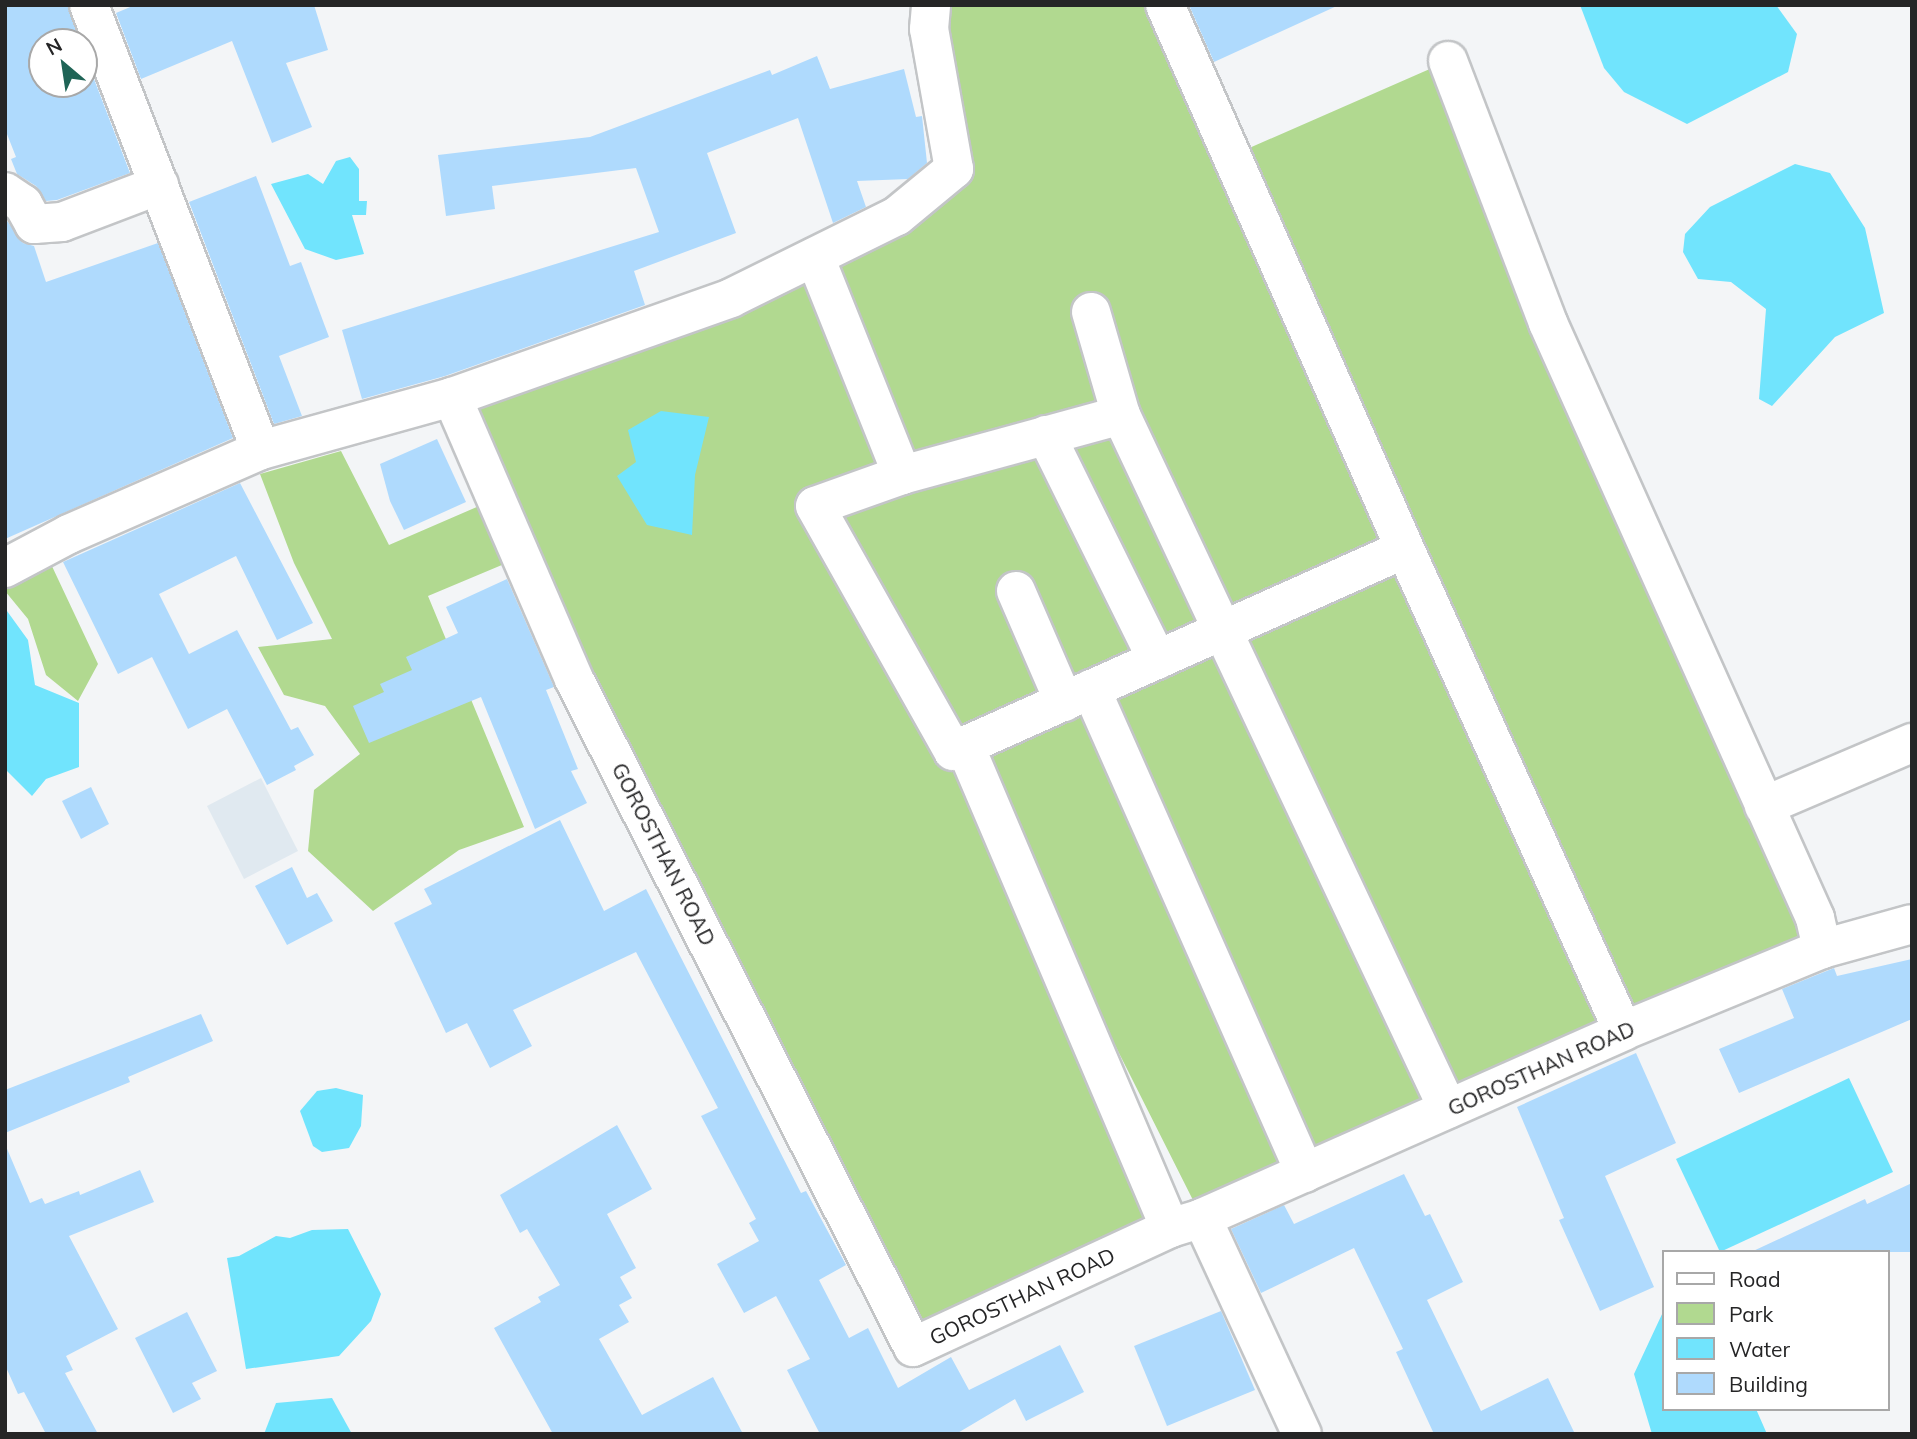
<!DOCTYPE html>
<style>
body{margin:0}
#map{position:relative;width:1917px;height:1439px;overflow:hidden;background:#f3f5f7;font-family:Mulish,sans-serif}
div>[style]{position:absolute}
.built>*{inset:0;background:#e0e9f0}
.green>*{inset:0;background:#b1d990}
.water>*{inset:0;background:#71e4fd}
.building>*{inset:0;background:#afdafd}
.roads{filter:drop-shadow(2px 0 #c3c5c7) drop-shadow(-2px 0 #c3c5c7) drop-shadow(0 2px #c3c5c7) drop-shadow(0 -2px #c3c5c7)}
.street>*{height:38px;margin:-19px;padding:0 19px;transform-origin:19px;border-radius:19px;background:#fff}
span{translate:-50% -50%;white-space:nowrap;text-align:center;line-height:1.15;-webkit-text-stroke:7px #fff;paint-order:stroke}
.street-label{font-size:21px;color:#252526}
.frame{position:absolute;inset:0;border:7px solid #252526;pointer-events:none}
.legend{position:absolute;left:1662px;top:1250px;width:228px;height:161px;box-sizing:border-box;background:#fff;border:2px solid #a8a8a8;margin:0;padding:9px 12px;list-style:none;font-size:21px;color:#252526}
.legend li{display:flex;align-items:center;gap:14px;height:35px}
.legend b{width:35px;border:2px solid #a8a8a8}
.north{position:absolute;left:28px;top:28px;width:70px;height:70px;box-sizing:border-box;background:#fff;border:2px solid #a8a8a8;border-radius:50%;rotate:331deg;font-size:19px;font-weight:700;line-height:28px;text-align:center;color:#252526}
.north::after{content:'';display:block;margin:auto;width:24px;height:32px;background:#1f6456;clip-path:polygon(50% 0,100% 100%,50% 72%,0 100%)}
</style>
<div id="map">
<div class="built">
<i style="clip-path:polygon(261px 778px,298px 851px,244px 879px,207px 806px)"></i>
</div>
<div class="green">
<i style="clip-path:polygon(931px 5px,1165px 5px,1231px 156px,1448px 61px,1822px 949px,1202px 1218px,972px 761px,1170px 1228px,913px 1347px,452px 397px,815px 257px,954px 169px)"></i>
<i style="clip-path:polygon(341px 451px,389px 545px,486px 503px,509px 562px,428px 596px,524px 827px,459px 850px,373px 911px,308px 851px,314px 790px,360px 754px,325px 706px,284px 695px,258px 647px,332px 639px,294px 563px,260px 474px)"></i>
<i style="clip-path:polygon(50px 562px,98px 664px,78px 701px,46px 675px,28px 619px,5px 591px,5px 581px)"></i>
</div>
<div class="water">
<i style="clip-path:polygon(1580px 5px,1776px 5px,1797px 34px,1788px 72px,1687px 124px,1624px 92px,1604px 68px)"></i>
<i style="clip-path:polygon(350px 157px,359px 169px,359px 201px,367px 201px,366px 215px,352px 215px,364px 254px,336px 260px,305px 249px,271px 184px,308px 174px,323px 184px,336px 161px)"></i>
<i style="clip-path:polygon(1795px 164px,1830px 173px,1865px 228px,1884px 313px,1835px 337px,1772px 406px,1759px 399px,1766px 309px,1731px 282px,1698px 279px,1683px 252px,1685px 234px,1710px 207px)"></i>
<i style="clip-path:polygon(661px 411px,709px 417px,695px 475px,692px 535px,647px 525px,617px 476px,636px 462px,628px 430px)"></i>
<i style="clip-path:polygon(7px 611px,28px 640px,35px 685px,79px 703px,79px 767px,46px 779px,32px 796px,5px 769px)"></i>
<i style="clip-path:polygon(1849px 1078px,1893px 1172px,1720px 1252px,1676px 1159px)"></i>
<i style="clip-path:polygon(336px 1088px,363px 1095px,361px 1126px,349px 1148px,322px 1152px,313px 1146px,300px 1111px,317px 1091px)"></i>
<i style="clip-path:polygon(348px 1229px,381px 1294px,371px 1321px,339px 1356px,246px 1369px,227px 1258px,239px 1256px,276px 1236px,290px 1238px,312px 1230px)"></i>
<i style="clip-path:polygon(1663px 1312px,1663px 1409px,1756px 1409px,1767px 1434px,1652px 1434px,1634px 1374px)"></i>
<i style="clip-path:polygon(332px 1398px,352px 1434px,264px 1434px,276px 1403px)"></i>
</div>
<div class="building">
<i style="clip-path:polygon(5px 5px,68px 5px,80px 42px,42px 42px,42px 84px,84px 84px,84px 53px,130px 173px,57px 200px,46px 201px,36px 186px,17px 174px,11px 159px,16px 157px,5px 129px)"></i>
<i style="clip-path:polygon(135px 5px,314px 5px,328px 50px,286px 63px,312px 127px,272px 143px,232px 41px,141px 79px,116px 13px)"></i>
<i style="clip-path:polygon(1189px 5px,1339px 5px,1214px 62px)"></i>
<i style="clip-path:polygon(817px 56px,830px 89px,904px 69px,916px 117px,922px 116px,927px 163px,908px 179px,857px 181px,866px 207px,833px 223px,798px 118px,707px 153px,736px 233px,634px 271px,645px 305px,445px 376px,362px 399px,342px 330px,659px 232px,636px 168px,492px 186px,495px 209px,446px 216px,438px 155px,590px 137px,770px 70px,772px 75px)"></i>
<i style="clip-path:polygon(256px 176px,290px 266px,301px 262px,329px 337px,279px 356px,302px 416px,274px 424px,189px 202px)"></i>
<i style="clip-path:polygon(5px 218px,23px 243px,34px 246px,46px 282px,158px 243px,233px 438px,5px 539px)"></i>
<i style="clip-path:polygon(437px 439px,466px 502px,404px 530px,390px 501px,380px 464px)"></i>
<i style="clip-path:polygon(240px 483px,313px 623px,277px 640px,236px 556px,159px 594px,189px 654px,237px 630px,291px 730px,298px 727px,314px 755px,294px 766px,296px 770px,267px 785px,227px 709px,188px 729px,152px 657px,118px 674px,63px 562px)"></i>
<i style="clip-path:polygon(507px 579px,554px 687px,546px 690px,578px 769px,571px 771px,587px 803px,535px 829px,481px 697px,369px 743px,353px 706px,384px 692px,380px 684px,412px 670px,406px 657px,458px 633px,446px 607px)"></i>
<i style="clip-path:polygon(91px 787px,109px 824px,81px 839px,62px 801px)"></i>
<i style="clip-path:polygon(560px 820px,604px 911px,646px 889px,801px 1193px,806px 1191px,846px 1265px,819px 1280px,849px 1338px,868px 1328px,898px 1388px,951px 1357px,969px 1390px,1060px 1345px,1084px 1392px,1026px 1421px,1015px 1399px,956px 1434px,820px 1434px,787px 1370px,810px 1359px,776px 1296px,744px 1313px,717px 1264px,759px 1241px,749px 1223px,756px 1219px,701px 1116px,718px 1108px,636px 952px,513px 1010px,532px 1046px,490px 1068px,467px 1023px,446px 1033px,394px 923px,432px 904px,424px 889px)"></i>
<i style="clip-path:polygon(292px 867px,307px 898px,317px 893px,333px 921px,287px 945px,255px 886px)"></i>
<i style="clip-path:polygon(1912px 959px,1912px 1019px,1739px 1093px,1719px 1049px,1794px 1018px,1782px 989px,1834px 968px,1837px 976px)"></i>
<i style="clip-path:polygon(201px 1014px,213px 1041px,128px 1077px,130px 1082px,5px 1133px,5px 1090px)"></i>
<i style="clip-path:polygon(1636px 1053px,1676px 1143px,1605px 1176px,1654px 1287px,1600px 1311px,1559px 1220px,1564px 1218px,1517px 1107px)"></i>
<i style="clip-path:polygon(617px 1125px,652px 1189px,607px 1214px,636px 1268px,620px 1277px,632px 1298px,619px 1305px,629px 1322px,599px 1339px,642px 1415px,713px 1377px,743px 1434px,553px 1434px,494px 1328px,541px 1302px,538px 1297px,560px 1285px,527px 1229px,520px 1233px,500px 1195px)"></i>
<i style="clip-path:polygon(5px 1144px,30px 1203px,42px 1198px,45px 1204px,79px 1191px,80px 1195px,140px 1170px,154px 1202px,69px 1236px,118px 1329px,66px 1356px,73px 1370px,65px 1373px,98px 1434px,46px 1434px,24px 1392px,18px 1394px,5px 1365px)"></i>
<i style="clip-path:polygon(1404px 1174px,1425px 1216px,1430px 1214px,1463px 1282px,1427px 1300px,1481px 1411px,1548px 1378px,1575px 1434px,1434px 1434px,1396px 1352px,1403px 1349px,1354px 1248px,1261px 1293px,1231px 1229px,1284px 1205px,1294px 1224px)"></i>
<i style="clip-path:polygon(1912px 1183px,1912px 1252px,1751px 1252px,1865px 1199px,1867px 1204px)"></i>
<i style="clip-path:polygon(1221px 1311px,1255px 1390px,1167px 1426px,1134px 1346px)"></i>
<i style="clip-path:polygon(187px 1312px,217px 1371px,192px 1383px,201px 1399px,173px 1413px,135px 1338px)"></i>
</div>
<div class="roads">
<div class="street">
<i style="left:89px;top:5px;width:477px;rotate:68.9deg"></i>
<i style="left:1165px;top:5px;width:595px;rotate:66.19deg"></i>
<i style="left:1405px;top:549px;width:529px;rotate:65.66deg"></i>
<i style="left:1448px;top:61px;width:280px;rotate:69.1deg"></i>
<i style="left:1548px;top:323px;width:652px;rotate:65.83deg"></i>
<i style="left:1815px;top:918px;width:32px;rotate:77deg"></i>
<i style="left:5px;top:192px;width:22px;rotate:34deg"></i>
<i style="left:23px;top:204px;width:23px;rotate:61deg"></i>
<i style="left:34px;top:224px;width:28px;rotate:-4deg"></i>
<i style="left:62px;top:222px;width:104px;rotate:-20.9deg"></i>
<i style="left:815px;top:257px;width:235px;rotate:68.2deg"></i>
<i style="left:902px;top:475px;width:92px;rotate:160.4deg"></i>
<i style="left:815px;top:506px;width:281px;rotate:60.6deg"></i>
<i style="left:953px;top:751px;width:495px;rotate:-24.1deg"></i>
<i style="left:1091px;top:312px;width:107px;rotate:73.8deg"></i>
<i style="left:452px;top:397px;width:307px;rotate:66.6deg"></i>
<i style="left:574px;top:679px;width:749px;rotate:63.09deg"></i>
<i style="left:913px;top:1347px;width:283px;rotate:-24.8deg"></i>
<i style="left:1170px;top:1228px;width:34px;rotate:-17deg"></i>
<i style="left:1202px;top:1218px;width:461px;rotate:-23.9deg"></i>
<i style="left:1623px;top:1031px;width:215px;rotate:-22.4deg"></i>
<i style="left:1822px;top:949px;width:93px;rotate:-15.5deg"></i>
<i style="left:1046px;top:435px;width:251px;rotate:63.7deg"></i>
<i style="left:902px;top:475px;width:227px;rotate:-15.3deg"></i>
<i style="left:1121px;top:415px;width:767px;rotate:64.77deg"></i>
<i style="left:5px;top:568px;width:72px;rotate:-28deg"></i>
<i style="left:69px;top:534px;width:210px;rotate:-23.6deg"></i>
<i style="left:261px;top:450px;width:198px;rotate:-15.5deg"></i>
<i style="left:452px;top:397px;width:296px;rotate:-19.5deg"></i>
<i style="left:731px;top:298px;width:185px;rotate:-26.3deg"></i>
<i style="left:897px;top:216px;width:74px;rotate:-39.5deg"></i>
<i style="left:954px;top:169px;width:142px;rotate:-100.1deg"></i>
<i style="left:929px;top:29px;width:24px;rotate:-85deg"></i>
<i style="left:1016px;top:591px;width:121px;rotate:66.6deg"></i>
<i style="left:1091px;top:689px;width:529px;rotate:66.15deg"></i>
<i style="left:965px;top:746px;width:524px;rotate:66.96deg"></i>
<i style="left:1764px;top:806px;width:161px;rotate:-23.1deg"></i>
<i style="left:1202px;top:1218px;width:238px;rotate:65.2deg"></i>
</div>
</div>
<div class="street-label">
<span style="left:664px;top:854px;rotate:63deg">GOROSTHAN ROAD</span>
<span style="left:1541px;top:1068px;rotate:-24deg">GOROSTHAN ROAD</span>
<span style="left:1022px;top:1296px;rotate:-25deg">GOROSTHAN ROAD</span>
</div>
<div class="frame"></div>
<ul class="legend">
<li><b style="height:9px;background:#fff"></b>Road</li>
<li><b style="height:19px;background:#b1d990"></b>Park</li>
<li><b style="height:19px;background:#71e4fd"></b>Water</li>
<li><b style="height:19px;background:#afdafd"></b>Building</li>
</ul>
<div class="north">N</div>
</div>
